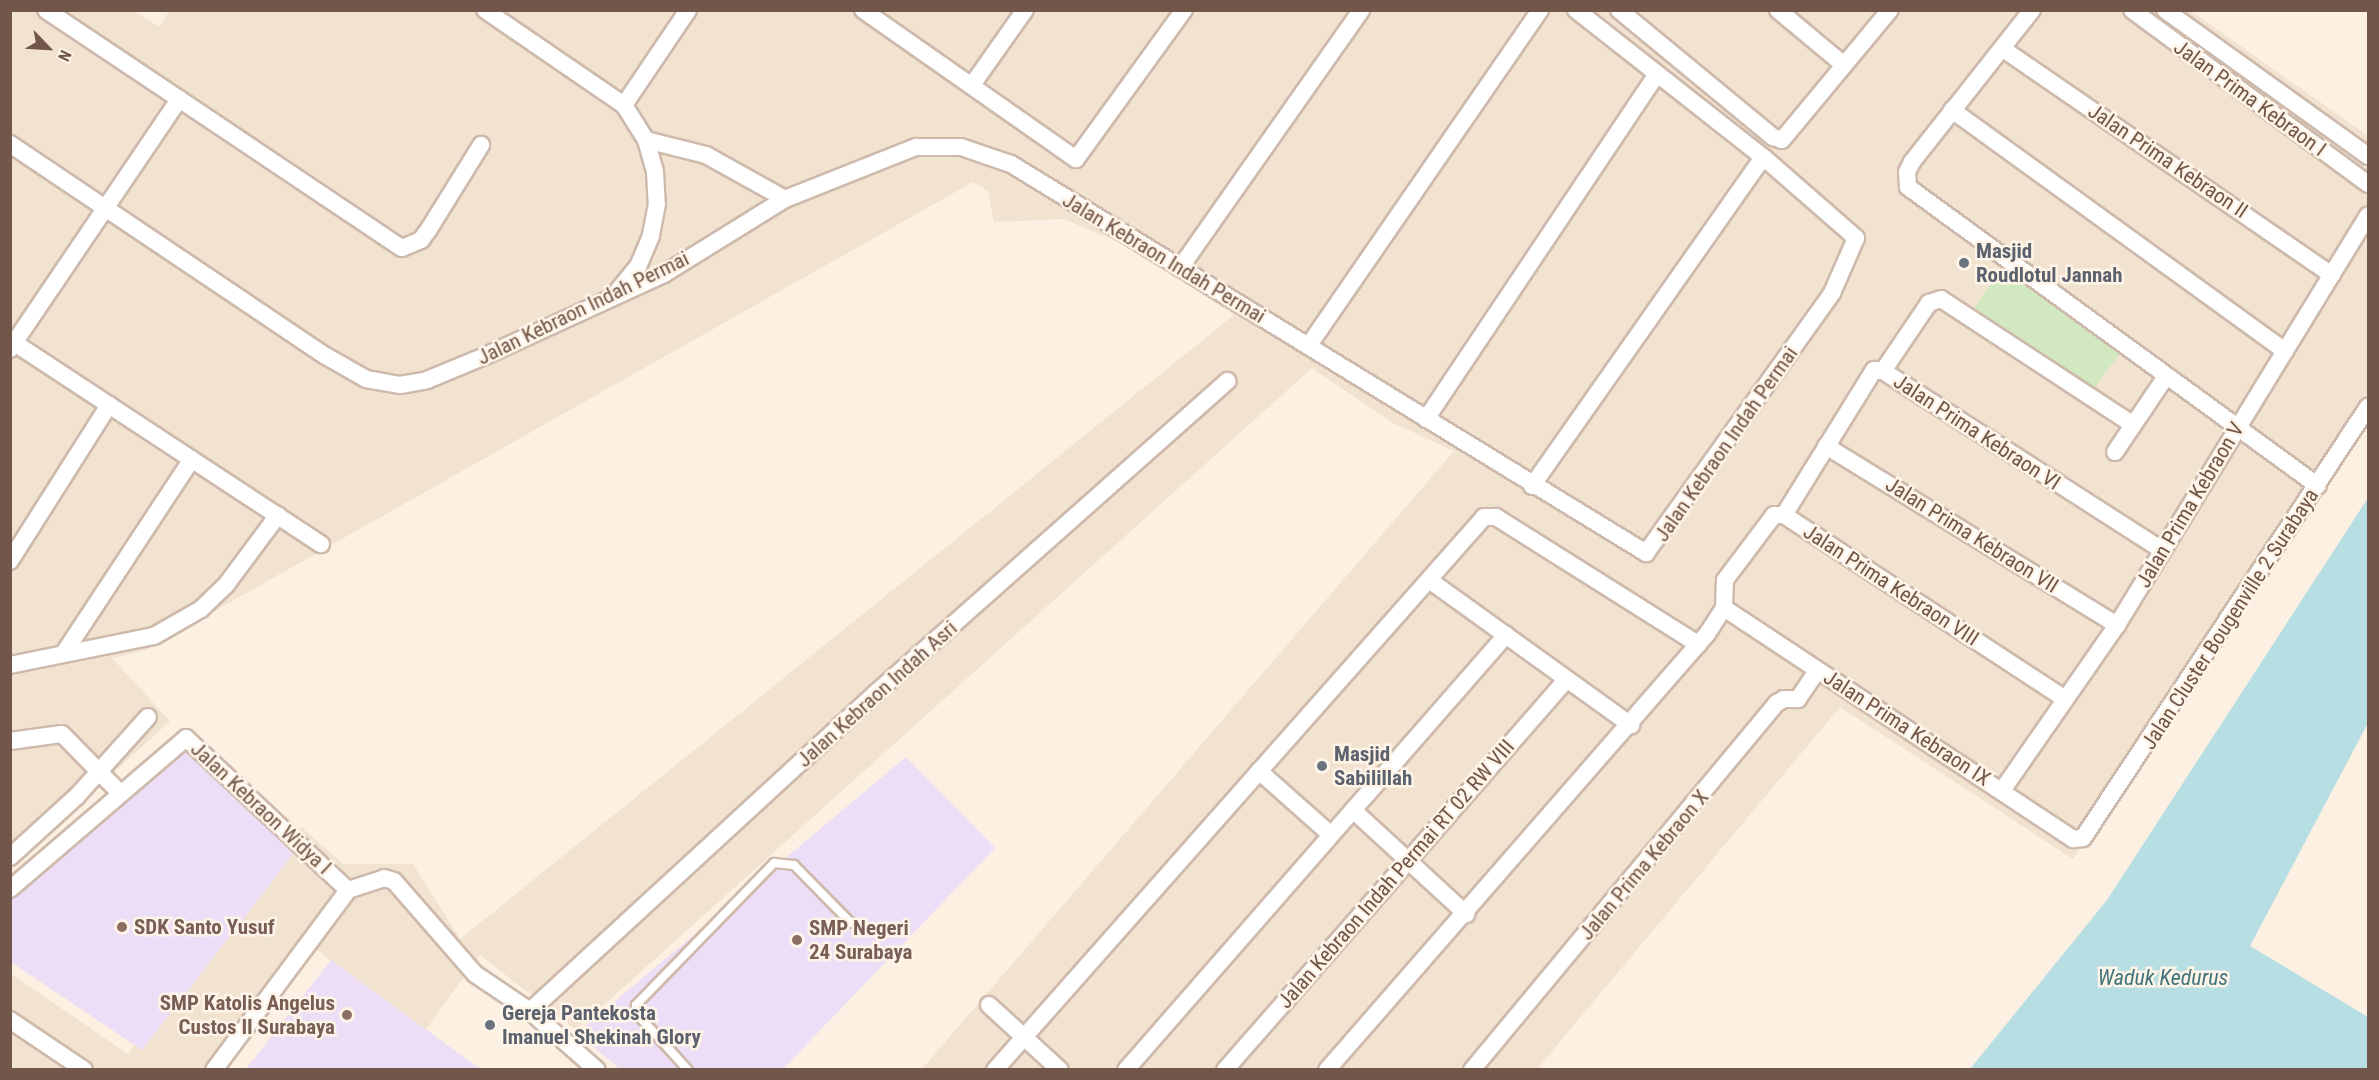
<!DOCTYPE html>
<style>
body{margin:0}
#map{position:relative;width:2379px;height:1080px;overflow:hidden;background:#fbf0e1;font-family:"Roboto Condensed",sans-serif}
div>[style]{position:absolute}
.residential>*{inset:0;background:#f2e2d0}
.education>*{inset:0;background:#eddef7}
.green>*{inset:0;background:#d2e8c1}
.water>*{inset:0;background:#b7dee3}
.roads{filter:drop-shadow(2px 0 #cebaac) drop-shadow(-2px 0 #cebaac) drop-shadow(0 2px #cebaac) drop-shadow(0 -2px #cebaac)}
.service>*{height:8px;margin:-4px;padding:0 4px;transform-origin:4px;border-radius:4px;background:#fff}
.minor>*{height:16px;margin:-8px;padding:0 8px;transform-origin:8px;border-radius:8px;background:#fff}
.dots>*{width:16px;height:16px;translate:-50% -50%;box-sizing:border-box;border:3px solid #fef4e7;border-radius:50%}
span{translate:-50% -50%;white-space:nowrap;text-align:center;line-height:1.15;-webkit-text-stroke:5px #fef4e7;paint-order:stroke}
.street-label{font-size:21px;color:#715649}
.worship-label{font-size:21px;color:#5b616d;font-weight:700}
.left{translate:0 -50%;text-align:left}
.education-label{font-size:21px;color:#785e54;font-weight:700}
.right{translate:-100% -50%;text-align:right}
.water-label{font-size:22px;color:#41757d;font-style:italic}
.frame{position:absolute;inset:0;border:12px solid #715649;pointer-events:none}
.north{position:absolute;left:18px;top:18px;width:60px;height:60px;-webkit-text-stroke:4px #fef4e7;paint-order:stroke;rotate:115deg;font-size:16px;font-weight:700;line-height:24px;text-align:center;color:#715649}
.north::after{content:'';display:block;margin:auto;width:21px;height:27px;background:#715649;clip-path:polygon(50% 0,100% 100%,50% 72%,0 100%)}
</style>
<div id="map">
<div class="residential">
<i style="clip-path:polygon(170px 10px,2191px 11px,2368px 136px,2368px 413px,2073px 859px,1840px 707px,1537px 1069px,922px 1069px,1454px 451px,1393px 423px,1312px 368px,576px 1030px,480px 955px,424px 1032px,316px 949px,227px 1069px,11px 1069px,11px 974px,128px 1054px,301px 827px,343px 864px,413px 864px,460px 939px,1234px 315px,1128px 246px,1064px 219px,994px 222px,988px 191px,973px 182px,144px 651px,112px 658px,170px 721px,11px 866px,11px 11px,134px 11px,159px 27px)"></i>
</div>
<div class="education">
<i style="clip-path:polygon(189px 742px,301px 844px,142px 1050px,11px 962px,10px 893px)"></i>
<i style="clip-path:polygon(906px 757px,995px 848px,783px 1069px,620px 1069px,577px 1033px)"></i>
<i style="clip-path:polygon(331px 960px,480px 1069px,246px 1069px)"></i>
</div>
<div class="green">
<i style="clip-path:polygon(2002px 268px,2120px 353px,2091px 393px,1974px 308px)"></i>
</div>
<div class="water">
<i style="clip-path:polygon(2368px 498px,2368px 723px,2250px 946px,2368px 1017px,2368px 1069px,1970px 1069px,2107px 900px)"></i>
</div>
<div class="roads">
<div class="service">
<i style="left:688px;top:1070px;width:76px;rotate:-132.3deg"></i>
<i style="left:637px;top:1014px;width:9px;rotate:-96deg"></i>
<i style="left:636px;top:1005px;width:198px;rotate:-45.8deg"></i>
<i style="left:774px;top:863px;width:20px;rotate:6deg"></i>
<i style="left:794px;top:865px;width:81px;rotate:45.5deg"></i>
</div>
<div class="minor">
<i style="left:46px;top:10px;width:428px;rotate:33.8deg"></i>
<i style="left:402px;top:248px;width:21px;rotate:-23deg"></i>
<i style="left:421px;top:240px;width:14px;rotate:-54deg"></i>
<i style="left:429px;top:229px;width:99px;rotate:-58.2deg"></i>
<i style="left:485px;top:10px;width:168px;rotate:34.4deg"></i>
<i style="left:624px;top:105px;width:41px;rotate:57.8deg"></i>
<i style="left:646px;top:140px;width:32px;rotate:74deg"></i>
<i style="left:655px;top:171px;width:33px;rotate:87deg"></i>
<i style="left:657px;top:204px;width:33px;rotate:101deg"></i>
<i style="left:651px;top:236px;width:33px;rotate:113deg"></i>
<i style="left:638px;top:266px;width:32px;rotate:129deg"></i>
<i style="left:863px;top:10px;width:260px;rotate:35deg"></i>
<i style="left:1076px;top:159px;width:184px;rotate:-54.1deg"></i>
<i style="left:1619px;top:10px;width:200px;rotate:39.5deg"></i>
<i style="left:1773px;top:137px;width:9px;rotate:18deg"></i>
<i style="left:1782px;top:140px;width:169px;rotate:-50.3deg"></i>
<i style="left:1778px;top:10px;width:86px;rotate:39.8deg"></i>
<i style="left:2032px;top:10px;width:194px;rotate:128.3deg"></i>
<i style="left:1912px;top:162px;width:11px;rotate:117deg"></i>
<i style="left:1907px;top:172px;width:15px;rotate:86deg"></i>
<i style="left:1908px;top:187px;width:507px;rotate:36.1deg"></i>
<i style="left:2132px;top:10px;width:293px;rotate:36.4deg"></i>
<i style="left:2165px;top:10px;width:250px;rotate:35.7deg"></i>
<i style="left:2003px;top:49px;width:399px;rotate:34.5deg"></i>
<i style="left:972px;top:85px;width:92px;rotate:-54.8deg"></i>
<i style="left:624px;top:105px;width:115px;rotate:-56deg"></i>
<i style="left:1952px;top:110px;width:411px;rotate:35.9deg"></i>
<i style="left:646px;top:140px;width:62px;rotate:14deg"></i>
<i style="left:706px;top:155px;width:90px;rotate:29.1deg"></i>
<i style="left:10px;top:144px;width:378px;rotate:33.9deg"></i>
<i style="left:324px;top:355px;width:48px;rotate:29.7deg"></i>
<i style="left:366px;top:379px;width:35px;rotate:10deg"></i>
<i style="left:400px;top:385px;width:27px;rotate:-10deg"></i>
<i style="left:427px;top:380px;width:63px;rotate:-22.5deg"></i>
<i style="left:485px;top:356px;width:197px;rotate:-24.6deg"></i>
<i style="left:664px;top:274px;width:142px;rotate:-31.8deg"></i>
<i style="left:785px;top:199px;width:141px;rotate:-21.7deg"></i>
<i style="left:916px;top:147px;width:45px"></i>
<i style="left:961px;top:147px;width:53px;rotate:18.8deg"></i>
<i style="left:1011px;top:164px;width:745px;rotate:31.49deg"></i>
<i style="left:1646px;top:553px;width:320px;rotate:-54.4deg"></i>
<i style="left:1832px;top:293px;width:60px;rotate:-66.4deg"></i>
<i style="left:1856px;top:238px;width:123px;rotate:-138.9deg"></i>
<i style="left:1763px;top:157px;width:238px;rotate:-141.8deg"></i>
<i style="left:1180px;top:268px;width:315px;rotate:-54.9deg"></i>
<i style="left:10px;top:340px;width:372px;rotate:33.3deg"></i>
<i style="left:1309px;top:345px;width:407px;rotate:-55.4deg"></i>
<i style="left:10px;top:349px;width:302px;rotate:-55.9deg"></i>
<i style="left:1426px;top:419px;width:414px;rotate:-56.2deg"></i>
<i style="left:2132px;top:424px;width:228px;rotate:-146.8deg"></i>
<i style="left:1941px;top:299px;width:13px;rotate:162deg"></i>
<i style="left:1929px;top:303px;width:82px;rotate:124.1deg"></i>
<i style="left:1883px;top:371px;width:331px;rotate:32.7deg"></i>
<i style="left:1826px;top:446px;width:342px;rotate:31.6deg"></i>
<i style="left:2115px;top:452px;width:89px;rotate:-56deg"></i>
<i style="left:1532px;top:486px;width:402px;rotate:-54.9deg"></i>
<i style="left:1784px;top:515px;width:171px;rotate:-58.2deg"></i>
<i style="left:1874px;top:370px;width:9px;rotate:6deg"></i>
<i style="left:10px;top:561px;width:185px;rotate:-57.6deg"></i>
<i style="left:1429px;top:580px;width:249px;rotate:35.7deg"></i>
<i style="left:1724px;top:608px;width:419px;rotate:33.5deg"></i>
<i style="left:2073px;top:839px;width:10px;rotate:-6deg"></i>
<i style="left:2083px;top:838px;width:517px;rotate:-56.53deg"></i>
<i style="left:64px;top:653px;width:232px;rotate:-56.6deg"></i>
<i style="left:10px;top:665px;width:147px;rotate:-11.4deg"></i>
<i style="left:154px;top:636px;width:54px;rotate:-29.9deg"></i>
<i style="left:201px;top:609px;width:35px;rotate:-44deg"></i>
<i style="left:226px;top:585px;width:87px;rotate:-53.4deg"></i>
<i style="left:10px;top:741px;width:52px;rotate:-7.7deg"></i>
<i style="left:62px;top:734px;width:83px;rotate:45.5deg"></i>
<i style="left:1259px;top:771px;width:96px;rotate:41.6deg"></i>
<i style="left:2003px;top:789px;width:200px;rotate:-55.2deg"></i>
<i style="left:2117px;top:625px;width:480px;rotate:-58.5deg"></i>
<i style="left:1353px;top:810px;width:154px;rotate:42.6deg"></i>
<i style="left:10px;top:857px;width:91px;rotate:-42.3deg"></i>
<i style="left:77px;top:796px;width:106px;rotate:-48.1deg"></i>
<i style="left:10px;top:889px;width:232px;rotate:-40.6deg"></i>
<i style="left:186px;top:738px;width:222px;rotate:43.2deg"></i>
<i style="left:989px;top:1005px;width:96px;rotate:42.5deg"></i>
<i style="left:530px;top:1011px;width:470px;rotate:-42.6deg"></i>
<i style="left:876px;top:693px;width:470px;rotate:-41.6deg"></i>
<i style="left:10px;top:1020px;width:89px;rotate:34deg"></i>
<i style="left:214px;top:1070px;width:224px;rotate:-53.3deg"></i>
<i style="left:348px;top:890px;width:38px;rotate:-18deg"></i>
<i style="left:384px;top:878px;width:10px;rotate:17deg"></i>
<i style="left:394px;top:881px;width:123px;rotate:48.9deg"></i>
<i style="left:475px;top:974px;width:66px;rotate:33.9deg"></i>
<i style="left:530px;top:1011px;width:89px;rotate:41.4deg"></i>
<i style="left:995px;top:1070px;width:738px;rotate:-48.51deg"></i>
<i style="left:1484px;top:517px;width:12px"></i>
<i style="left:1496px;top:517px;width:239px;rotate:32.2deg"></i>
<i style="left:1126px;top:1070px;width:578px;rotate:-48.86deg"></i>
<i style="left:1225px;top:1070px;width:519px;rotate:-48.82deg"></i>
<i style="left:1327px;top:1070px;width:578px;rotate:-48.93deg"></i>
<i style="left:1707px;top:634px;width:31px;rotate:-57deg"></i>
<i style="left:1724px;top:608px;width:28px;rotate:-88deg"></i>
<i style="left:1725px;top:580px;width:81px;rotate:-53deg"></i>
<i style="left:1774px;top:515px;width:10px"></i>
<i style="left:1784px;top:515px;width:336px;rotate:33.2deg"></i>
<i style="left:1472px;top:1070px;width:477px;rotate:-50.3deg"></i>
<i style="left:1777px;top:703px;width:8px;rotate:-30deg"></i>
<i style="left:1784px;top:699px;width:14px"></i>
<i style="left:1798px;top:699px;width:34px;rotate:-56deg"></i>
</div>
</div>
<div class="dots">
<i style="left:1964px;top:263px;background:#6b7280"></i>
<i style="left:1322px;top:766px;background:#6b7280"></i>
<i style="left:122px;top:927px;background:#8d6e63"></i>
<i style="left:797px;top:940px;background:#8d6e63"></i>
<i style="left:347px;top:1015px;background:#8d6e63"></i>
<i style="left:490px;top:1025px;background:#6b7280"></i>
</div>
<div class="street-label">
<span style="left:2250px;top:98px;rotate:36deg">Jalan Prima Kebraon I</span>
<span style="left:2168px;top:161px;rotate:34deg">Jalan Prima Kebraon II</span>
<span style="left:1164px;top:258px;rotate:31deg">Jalan Kebraon Indah Permai</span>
<span style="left:583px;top:308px;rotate:-26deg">Jalan Kebraon Indah Permai</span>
<span style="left:1977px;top:432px;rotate:33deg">Jalan Prima Kebraon VI</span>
<span style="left:1726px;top:444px;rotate:-55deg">Jalan Kebraon Indah Permai</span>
<span style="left:2190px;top:505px;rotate:-59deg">Jalan Prima Kebraon V</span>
<span style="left:1972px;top:535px;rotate:32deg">Jalan Prima Kebraon VII</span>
<span style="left:1891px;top:585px;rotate:33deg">Jalan Prima Kebraon VIII</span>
<span style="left:2230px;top:619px;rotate:-57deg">Jalan Cluster Bougenville 2 Surabaya</span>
<span style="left:877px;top:694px;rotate:-42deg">Jalan Kebraon Indah Asri</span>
<span style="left:1907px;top:728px;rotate:33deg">Jalan Prima Kebraon IX</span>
<span style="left:261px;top:808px;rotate:43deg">Jalan Kebraon Widya I</span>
<span style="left:1644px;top:865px;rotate:-50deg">Jalan Prima Kebraon X</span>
<span style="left:1396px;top:874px;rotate:-49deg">Jalan Kebraon Indah Permai RT 02 RW VIII</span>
</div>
<div class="worship-label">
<span class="left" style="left:1976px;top:263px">Masjid<br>Roudlotul Jannah</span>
<span class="left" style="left:1334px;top:766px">Masjid<br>Sabilillah</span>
<span class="left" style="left:502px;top:1025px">Gereja Pantekosta<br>Imanuel Shekinah Glory</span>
</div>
<div class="education-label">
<span class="left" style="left:134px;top:927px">SDK Santo Yusuf</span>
<span class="left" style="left:809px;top:940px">SMP Negeri<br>24 Surabaya</span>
<span class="right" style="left:335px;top:1015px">SMP Katolis Angelus<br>Custos II Surabaya</span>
</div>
<div class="water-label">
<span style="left:2163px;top:978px">Waduk Kedurus</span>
</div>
<div class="frame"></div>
<div class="north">N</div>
</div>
